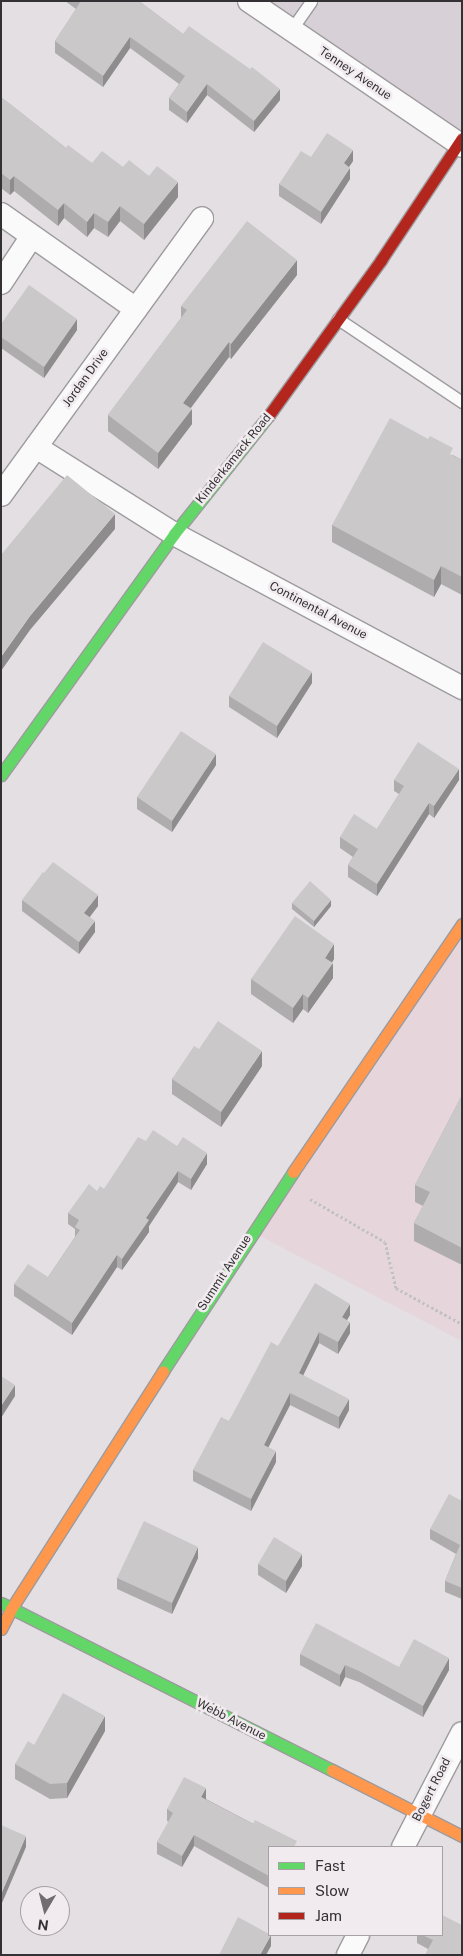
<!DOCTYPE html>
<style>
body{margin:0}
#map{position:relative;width:463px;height:1956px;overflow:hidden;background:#e3dfe2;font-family:"Public Sans",sans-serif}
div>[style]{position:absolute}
.built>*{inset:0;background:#d8d0d7}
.education>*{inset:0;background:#e6d6dc}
.path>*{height:3px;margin-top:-1.5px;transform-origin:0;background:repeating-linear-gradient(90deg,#c2c1c1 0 2.5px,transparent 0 5px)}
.roads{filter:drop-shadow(1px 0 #9e9b9e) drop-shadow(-1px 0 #9e9b9e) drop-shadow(0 1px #9e9b9e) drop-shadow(0 -1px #9e9b9e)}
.lane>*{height:11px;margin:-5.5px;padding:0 5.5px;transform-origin:5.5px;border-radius:5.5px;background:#fbfafb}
.street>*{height:22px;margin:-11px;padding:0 11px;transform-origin:11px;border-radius:11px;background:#fbfafb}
.fast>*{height:11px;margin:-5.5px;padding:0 5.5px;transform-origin:5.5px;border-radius:5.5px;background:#63d668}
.slow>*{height:11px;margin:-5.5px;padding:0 5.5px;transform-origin:5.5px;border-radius:5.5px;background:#ff974d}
.jam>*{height:11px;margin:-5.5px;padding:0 5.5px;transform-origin:5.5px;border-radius:5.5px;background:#b3261e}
.wall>*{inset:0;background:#afacae}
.shaded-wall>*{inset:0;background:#8e8c8d}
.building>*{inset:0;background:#cbc8ca}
span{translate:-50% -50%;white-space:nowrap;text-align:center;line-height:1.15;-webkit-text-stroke:5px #f1ebf0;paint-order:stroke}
.street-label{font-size:12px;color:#333133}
.frame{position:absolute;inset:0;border:2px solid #333133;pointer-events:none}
.legend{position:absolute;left:268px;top:1846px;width:175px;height:90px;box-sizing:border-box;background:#f1ebf0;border:1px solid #a5a1a4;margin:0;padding:6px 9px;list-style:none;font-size:15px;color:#333133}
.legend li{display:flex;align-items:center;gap:10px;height:25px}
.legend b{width:25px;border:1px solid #a5a1a4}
.north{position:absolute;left:20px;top:1886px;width:50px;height:50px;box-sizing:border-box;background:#f1ebf0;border:1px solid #a5a1a4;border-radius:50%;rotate:188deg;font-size:14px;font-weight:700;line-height:20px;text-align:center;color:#333133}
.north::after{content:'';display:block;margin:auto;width:18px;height:22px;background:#716e70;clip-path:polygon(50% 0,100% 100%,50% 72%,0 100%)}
</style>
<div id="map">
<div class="built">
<i style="clip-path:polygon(251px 1px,462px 1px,462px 138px)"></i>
</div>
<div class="education">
<i style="clip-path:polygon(462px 936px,462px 1341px,252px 1232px)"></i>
</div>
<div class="path">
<i style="left:310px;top:1199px;width:86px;rotate:29.8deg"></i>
<i style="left:385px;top:1242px;width:47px;rotate:76.6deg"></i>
<i style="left:396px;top:1288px;width:75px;rotate:28.6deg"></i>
</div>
<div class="roads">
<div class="lane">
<i style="left:291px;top:30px;width:35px;rotate:-55deg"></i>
<i style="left:338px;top:319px;width:149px;rotate:33.8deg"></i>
</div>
<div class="street">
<i style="left:249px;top:1px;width:258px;rotate:34.2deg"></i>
<i style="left:1px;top:214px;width:165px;rotate:35.1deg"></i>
<i style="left:1px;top:283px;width:56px;rotate:-56.6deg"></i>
<i style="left:36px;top:447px;width:163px;rotate:32.2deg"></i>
<i style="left:174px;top:534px;width:327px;rotate:28.1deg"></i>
<i style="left:1px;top:495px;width:342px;rotate:-54deg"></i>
<i style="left:403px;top:1847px;width:128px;rotate:-62.6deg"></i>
<i style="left:348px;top:1955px;width:22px;rotate:-63deg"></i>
</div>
<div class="fast">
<i style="left:1px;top:775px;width:297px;rotate:-54.3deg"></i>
<i style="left:174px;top:534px;width:152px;rotate:-51.4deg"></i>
<i style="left:163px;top:1371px;width:238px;rotate:-56.8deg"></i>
<i style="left:1px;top:1603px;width:371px;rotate:26.8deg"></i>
</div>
<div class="slow">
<i style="left:293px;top:1172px;width:300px;rotate:-55.7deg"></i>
<i style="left:1px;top:1629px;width:22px;rotate:-63deg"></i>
<i style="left:11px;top:1609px;width:282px;rotate:-57.4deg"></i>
<i style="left:332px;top:1770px;width:146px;rotate:26.9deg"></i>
</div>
<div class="jam">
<i style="left:269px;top:415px;width:191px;rotate:-54.1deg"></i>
<i style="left:381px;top:260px;width:146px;rotate:-56.4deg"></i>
</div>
</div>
<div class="wall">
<i style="clip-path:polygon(65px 1px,139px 1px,183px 34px,280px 100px,254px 132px,207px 95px,187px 123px,169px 110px,169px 98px,179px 84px,130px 48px,103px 87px,55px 53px,55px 41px,76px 9px)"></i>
<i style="clip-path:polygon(1px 97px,66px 148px,92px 163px,123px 167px,149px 176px,178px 197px,144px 240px,120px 221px,108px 237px,94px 228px,87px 237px,64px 218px,58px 226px,14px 191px,10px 195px,1px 188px)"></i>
<i style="clip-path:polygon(311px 157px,353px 161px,349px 167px,350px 179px,321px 224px,279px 196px,279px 184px)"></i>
<i style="clip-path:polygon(297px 275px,231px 359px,229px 357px,191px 408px,192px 424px,158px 469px,108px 431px,108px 415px,181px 318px,181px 306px)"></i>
<i style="clip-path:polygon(1px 324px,77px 330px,44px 378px,1px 348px)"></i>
<i style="clip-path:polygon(453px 455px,462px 460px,462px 595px,441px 584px,434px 597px,332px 542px,332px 525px)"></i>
<i style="clip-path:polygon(312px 683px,277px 738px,229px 707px,229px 696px)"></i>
<i style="clip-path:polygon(216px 765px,172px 832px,137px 809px,137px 797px)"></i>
<i style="clip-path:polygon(394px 780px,459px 780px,434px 818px,429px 814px,377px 896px,348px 877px,348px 865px,353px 857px,340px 848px,340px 837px,377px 829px,399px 794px,394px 791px)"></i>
<i style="clip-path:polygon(22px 900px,98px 906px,90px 917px,95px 932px,79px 954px,22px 911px)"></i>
<i style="clip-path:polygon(292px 903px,331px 906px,314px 927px,292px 909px)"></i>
<i style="clip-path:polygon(334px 959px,332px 963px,333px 978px,308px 1013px,303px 1009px,293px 1023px,251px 994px,251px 979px)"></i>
<i style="clip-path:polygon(199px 1049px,262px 1066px,221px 1127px,172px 1094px,172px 1079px)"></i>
<i style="clip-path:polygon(462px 1095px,462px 1265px,414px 1241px,414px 1223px,423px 1206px,415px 1202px,415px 1185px)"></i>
<i style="clip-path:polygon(146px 1141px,177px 1146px,207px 1164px,191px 1190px,178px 1182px,149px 1226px,149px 1232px,122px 1270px,117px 1267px,72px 1335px,14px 1296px,14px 1284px,48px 1277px,75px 1237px,75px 1229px,68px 1224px,68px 1213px,97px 1191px,104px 1189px)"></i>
<i style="clip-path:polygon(350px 1315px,347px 1320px,350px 1333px,338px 1354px,319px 1343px,303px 1375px,349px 1410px,339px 1429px,290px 1405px,268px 1447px,276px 1462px,251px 1511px,193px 1481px,193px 1470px,229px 1421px,278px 1346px)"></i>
<i style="clip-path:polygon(462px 1501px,462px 1599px,445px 1592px,445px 1581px,456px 1554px,430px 1539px,430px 1529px)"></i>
<i style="clip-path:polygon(198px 1558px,172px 1614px,117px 1589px,117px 1578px)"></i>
<i style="clip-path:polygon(258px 1564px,302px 1566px,286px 1593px,258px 1575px)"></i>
<i style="clip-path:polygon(300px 1654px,399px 1667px,449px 1670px,423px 1717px,359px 1682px,345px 1677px,340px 1687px,300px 1665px)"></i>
<i style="clip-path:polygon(105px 1731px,67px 1798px,50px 1799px,15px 1779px,15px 1764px,34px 1745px)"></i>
<i style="clip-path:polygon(206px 1799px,297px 1847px,269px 1847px,269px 1888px,194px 1846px,182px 1867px,157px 1854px,157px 1842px,169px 1822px,167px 1821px,167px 1809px)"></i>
<i style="clip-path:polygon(417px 1935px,442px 1935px,462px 1955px,426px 1955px,428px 1949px,417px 1943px)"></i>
</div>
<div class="shaded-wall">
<i style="clip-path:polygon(130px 37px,130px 48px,103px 87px,103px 76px)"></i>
<i style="clip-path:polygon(207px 84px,207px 95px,187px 123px,187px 112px)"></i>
<i style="clip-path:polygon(280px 89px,280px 100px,254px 132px,254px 121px)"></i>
<i style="clip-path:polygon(353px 150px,353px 161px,344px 174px,344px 163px)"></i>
<i style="clip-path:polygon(350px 168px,350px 179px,321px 224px,321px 212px)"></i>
<i style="clip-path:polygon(14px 176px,14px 191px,10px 195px,10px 180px)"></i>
<i style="clip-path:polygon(178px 182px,178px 197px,144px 240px,144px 224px)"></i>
<i style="clip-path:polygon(64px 203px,64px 218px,58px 226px,58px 210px)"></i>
<i style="clip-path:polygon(120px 206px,120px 221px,108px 237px,108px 222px)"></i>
<i style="clip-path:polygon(94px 213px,94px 228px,87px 237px,87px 222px)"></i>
<i style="clip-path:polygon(297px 260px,297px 275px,231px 359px,231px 344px)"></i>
<i style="clip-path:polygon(77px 319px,77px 330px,44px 378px,44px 367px)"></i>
<i style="clip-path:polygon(229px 342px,229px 357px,183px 418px,183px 403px)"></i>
<i style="clip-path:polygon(192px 409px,192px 424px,158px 469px,158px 453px)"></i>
<i style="clip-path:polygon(115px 514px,115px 529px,30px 630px,1px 671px,1px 657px,30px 616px)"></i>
<i style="clip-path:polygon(441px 566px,441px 584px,434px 597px,434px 580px)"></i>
<i style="clip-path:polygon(312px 672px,312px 683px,277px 738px,277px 726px)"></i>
<i style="clip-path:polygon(216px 754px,216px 765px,172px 832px,172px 821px)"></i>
<i style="clip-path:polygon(459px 769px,459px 780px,434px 818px,434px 806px)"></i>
<i style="clip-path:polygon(429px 803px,429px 814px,377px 896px,377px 884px)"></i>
<i style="clip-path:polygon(98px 895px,98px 906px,84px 924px,84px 913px)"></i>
<i style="clip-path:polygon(331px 900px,331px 906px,314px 927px,314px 921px)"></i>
<i style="clip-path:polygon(95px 921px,95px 932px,79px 954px,79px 942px)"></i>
<i style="clip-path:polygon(334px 944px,334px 959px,325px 973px,325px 958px)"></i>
<i style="clip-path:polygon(333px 963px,333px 978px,308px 1013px,308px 998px)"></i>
<i style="clip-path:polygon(303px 994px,303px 1009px,293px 1023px,293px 1008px)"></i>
<i style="clip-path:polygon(262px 1051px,262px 1066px,221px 1127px,221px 1112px)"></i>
<i style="clip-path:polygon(207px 1153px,207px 1164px,191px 1190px,191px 1179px)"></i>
<i style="clip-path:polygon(178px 1171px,178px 1182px,149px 1226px,149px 1232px,122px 1270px,122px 1259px,146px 1218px)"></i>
<i style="clip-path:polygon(117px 1255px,117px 1267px,72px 1335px,72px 1323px)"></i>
<i style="clip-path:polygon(350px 1304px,350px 1315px,342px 1328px,342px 1317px)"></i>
<i style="clip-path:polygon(350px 1322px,350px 1333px,338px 1354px,338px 1342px)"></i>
<i style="clip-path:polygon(319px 1332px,319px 1343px,299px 1384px,299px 1373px)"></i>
<i style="clip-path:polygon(15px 1385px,15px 1396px,1px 1418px,1px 1406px)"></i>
<i style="clip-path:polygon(290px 1393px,290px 1405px,264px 1456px,264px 1445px)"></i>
<i style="clip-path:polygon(349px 1399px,349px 1410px,339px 1429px,339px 1417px)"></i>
<i style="clip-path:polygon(276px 1451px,276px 1462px,251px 1511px,251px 1499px)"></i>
<i style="clip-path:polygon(198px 1547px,198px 1558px,172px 1614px,172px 1603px)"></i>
<i style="clip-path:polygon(302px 1554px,302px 1566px,286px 1593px,286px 1581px)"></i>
<i style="clip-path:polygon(449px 1658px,449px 1670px,423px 1717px,423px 1706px)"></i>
<i style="clip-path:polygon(345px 1665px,345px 1677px,340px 1687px,340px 1675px)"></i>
<i style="clip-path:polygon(105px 1716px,105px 1731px,67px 1798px,67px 1783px)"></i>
<i style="clip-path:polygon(206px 1788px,206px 1800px,201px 1797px)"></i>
<i style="clip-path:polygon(194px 1835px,194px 1846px,182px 1867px,182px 1856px)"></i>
<i style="clip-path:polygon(26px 1836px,26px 1847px,2px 1903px,2px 1892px)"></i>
<i style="clip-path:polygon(271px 1935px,271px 1946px,266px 1955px,260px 1955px)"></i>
</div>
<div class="building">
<i style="clip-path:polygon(81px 1px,139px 1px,183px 34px,189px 26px,250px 69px,252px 67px,280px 89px,254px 121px,207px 84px,187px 112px,169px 98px,185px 76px,130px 37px,103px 76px,55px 41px)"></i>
<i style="clip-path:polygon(1px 97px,66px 148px,68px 145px,92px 163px,102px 151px,123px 167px,129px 160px,149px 176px,157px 166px,178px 182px,144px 224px,120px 206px,108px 222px,94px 213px,87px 222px,64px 203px,58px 210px,14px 176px,10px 180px,1px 173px)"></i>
<i style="clip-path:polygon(327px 133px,353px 150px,344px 163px,350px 168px,321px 212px,279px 184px,301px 151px,311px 157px)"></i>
<i style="clip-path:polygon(247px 221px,297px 260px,231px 344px,229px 342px,183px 403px,192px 409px,158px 453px,108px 415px,187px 310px,181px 306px)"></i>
<i style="clip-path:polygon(29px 285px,77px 319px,44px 367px,1px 337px,1px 324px)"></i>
<i style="clip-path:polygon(390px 418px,428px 439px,430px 436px,453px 448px,450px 454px,462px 460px,462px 577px,441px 566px,434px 580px,332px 525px)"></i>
<i style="clip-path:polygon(67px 475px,115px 514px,30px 616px,1px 657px,1px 555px)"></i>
<i style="clip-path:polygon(263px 642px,312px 672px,277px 726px,229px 696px)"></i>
<i style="clip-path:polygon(181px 731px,216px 754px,172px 821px,137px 797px)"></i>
<i style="clip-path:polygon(418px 742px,459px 769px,434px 806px,429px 803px,377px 884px,348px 865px,358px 849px,340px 837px,354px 814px,377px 829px,404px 786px,394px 780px)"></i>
<i style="clip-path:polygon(53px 862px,98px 895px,84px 913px,95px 921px,79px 942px,22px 900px,43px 872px,44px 873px)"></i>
<i style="clip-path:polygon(310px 881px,331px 900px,314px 921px,292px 903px)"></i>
<i style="clip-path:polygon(295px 916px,334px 944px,325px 958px,333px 963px,308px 998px,303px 994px,293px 1008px,251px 979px)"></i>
<i style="clip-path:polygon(218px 1021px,262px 1051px,221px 1112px,172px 1079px,194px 1046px,199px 1049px)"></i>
<i style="clip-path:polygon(462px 1095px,462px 1248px,414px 1223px,430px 1192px,415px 1185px)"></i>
<i style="clip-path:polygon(153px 1130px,177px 1146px,183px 1137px,207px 1153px,191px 1179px,178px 1171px,146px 1218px,149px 1220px,122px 1259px,117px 1255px,72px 1323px,14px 1284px,28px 1264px,48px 1277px,80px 1230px,75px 1227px,79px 1220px,68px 1213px,89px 1184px,97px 1191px,100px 1186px,104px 1189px,138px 1137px,146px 1141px)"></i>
<i style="clip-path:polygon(315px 1283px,350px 1304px,342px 1317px,350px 1322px,338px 1342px,319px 1332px,299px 1373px,349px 1399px,339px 1417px,290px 1393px,264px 1445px,276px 1451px,251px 1499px,193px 1470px,221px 1417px,229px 1421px,271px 1342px,278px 1346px)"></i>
<i style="clip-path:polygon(1px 1376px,15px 1385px,1px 1406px)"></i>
<i style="clip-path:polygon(449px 1494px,462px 1501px,462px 1588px,445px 1581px,460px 1545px,430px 1529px)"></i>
<i style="clip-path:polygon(144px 1521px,198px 1547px,172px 1603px,117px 1578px)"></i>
<i style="clip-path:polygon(274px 1537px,302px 1554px,286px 1581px,258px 1564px)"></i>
<i style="clip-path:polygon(316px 1623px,399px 1667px,414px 1639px,449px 1658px,423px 1706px,359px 1671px,345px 1665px,340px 1675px,300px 1654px)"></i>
<i style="clip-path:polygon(63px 1693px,105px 1716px,67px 1783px,50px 1784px,15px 1764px,28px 1741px,34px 1745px)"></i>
<i style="clip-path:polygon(184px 1777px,206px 1788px,201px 1797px,253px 1824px,255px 1820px,297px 1841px,294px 1847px,269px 1847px,269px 1876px,194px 1835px,182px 1856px,157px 1842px,173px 1813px,167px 1809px)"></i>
<i style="clip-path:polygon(1px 1825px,26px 1836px,2px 1892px,1px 1891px)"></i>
<i style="clip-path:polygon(442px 1915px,462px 1925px,462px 1955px,429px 1955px,426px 1953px,433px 1940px,422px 1935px,442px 1935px)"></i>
<i style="clip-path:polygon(238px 1917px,269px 1934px,269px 1935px,271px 1935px,260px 1955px,219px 1955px)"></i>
</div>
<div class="street-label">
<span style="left:355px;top:74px;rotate:34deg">Tenney Avenue</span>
<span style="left:86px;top:378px;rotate:-54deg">Jordan Drive</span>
<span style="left:234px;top:459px;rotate:-51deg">Kinderkamack Road</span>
<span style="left:318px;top:611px;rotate:28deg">Continental Avenue</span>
<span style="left:225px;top:1273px;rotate:-57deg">Summit Avenue</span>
<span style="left:231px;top:1720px;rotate:27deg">Webb Avenue</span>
<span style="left:432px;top:1790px;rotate:-63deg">Bogert Road</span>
</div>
<div class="frame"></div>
<ul class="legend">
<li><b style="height:6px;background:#63d668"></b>Fast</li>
<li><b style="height:6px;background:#ff974d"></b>Slow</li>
<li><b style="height:6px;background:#b3261e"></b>Jam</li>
</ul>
<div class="north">N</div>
</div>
